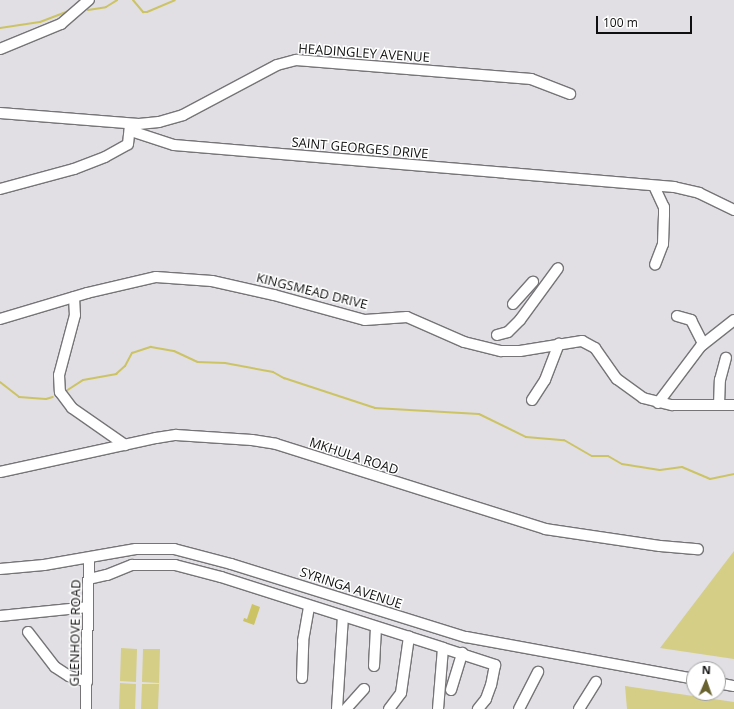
<!DOCTYPE html>
<style>
body{margin:0}
#map{position:relative;width:734px;height:709px;overflow:hidden;background:#e1dfe3;font-family:"Open Sans",sans-serif}
div>[style]{position:absolute}
.green>*{inset:0;background:#d5ce87}
.water>*{inset:0;background:#ccc365}
.stream>*{height:2px;margin:-1px;padding:0 1px;transform-origin:1px;border-radius:1px;background:#ccc365}
.roads{filter:drop-shadow(1px 0 #767477) drop-shadow(-1px 0 #767477) drop-shadow(0 1px #767477) drop-shadow(0 -1px #767477)}
.minor>*{height:10px;margin:-5px;padding:0 5px;transform-origin:5px;border-radius:5px;background:#fff}
span{translate:-50% -50%;white-space:nowrap;text-align:center;line-height:1.15;-webkit-text-stroke:3px #fff;paint-order:stroke}
.street-label{font-size:13px;color:#100f10}
.north{position:absolute;left:686px;top:661px;width:40px;height:40px;box-sizing:border-box;background:#fff;border:1px solid #9f9f9f;border-radius:50%;rotate:2deg;font-size:11px;font-weight:700;line-height:16px;text-align:center;color:#100f10}
.north::after{content:'';display:block;margin:auto;width:14px;height:18px;background:#67622e;clip-path:polygon(50% 0,100% 100%,50% 72%,0 100%)}
.scale{position:absolute;left:596px;top:16px;width:96px;height:18px;box-sizing:border-box;border:2px solid #100f10;border-top:0;padding-left:5px;font-size:12px;line-height:14px;white-space:nowrap;color:#100f10;-webkit-text-stroke:3px #fff;paint-order:stroke}
</style>
<div id="map">
<div class="green">
<i style="clip-path:polygon(734px 551px,734px 659px,660px 648px)"></i>
<i style="clip-path:polygon(121px 648px,137px 649px,136px 682px,120px 681px)"></i>
<i style="clip-path:polygon(143px 649px,160px 649px,159px 683px,142px 682px)"></i>
<i style="clip-path:polygon(120px 683px,136px 684px,135px 709px,119px 709px)"></i>
<i style="clip-path:polygon(142px 684px,159px 684px,158px 709px,141px 709px)"></i>
<i style="clip-path:polygon(625px 686px,734px 702px,734px 709px,627px 709px)"></i>
</div>
<div class="water">
<i style="clip-path:polygon(252px 604px,260px 607px,254px 625px,243px 621px,244px 618px,247px 619px)"></i>
</div>
<div class="stream">
<i style="left:133px;top:0;width:16px;rotate:50deg"></i>
<i style="left:143px;top:12px;width:4px"></i>
<i style="left:147px;top:12px;width:30px;rotate:-23deg"></i>
<i style="left:88px;top:10px;width:18px;rotate:-9deg"></i>
<i style="left:106px;top:7px;width:13px;rotate:-32deg"></i>
<i style="left:0;top:28px;width:40px;rotate:-8.5deg"></i>
<i style="left:40px;top:22px;width:30px;rotate:-21deg"></i>
<i style="left:0;top:382px;width:24px;rotate:38deg"></i>
<i style="left:19px;top:397px;width:27px;rotate:4deg"></i>
<i style="left:46px;top:399px;width:7px;rotate:-16deg"></i>
<i style="left:66px;top:391px;width:20px;rotate:-33deg"></i>
<i style="left:83px;top:380px;width:34px;rotate:-10deg"></i>
<i style="left:116px;top:374px;width:12px;rotate:-42deg"></i>
<i style="left:125px;top:366px;width:15px;rotate:-62deg"></i>
<i style="left:132px;top:353px;width:20px;rotate:-18deg"></i>
<i style="left:151px;top:347px;width:23px;rotate:10deg"></i>
<i style="left:174px;top:351px;width:26px;rotate:25deg"></i>
<i style="left:198px;top:362px;width:27px;rotate:2deg"></i>
<i style="left:225px;top:363px;width:49px;rotate:10.6deg"></i>
<i style="left:273px;top:372px;width:13px;rotate:29deg"></i>
<i style="left:284px;top:378px;width:96px;rotate:18.2deg"></i>
<i style="left:375px;top:408px;width:104px;rotate:3.3deg"></i>
<i style="left:479px;top:414px;width:52px;rotate:26.1deg"></i>
<i style="left:526px;top:437px;width:38px;rotate:5deg"></i>
<i style="left:564px;top:440px;width:32px;rotate:30deg"></i>
<i style="left:592px;top:456px;width:16px"></i>
<i style="left:608px;top:456px;width:16px;rotate:30deg"></i>
<i style="left:622px;top:464px;width:38px;rotate:9deg"></i>
<i style="left:660px;top:470px;width:22px;rotate:-8deg"></i>
<i style="left:682px;top:467px;width:30px;rotate:23deg"></i>
<i style="left:710px;top:479px;width:25px;rotate:-12deg"></i>
</div>
<div class="roads">
<div class="minor">
<i style="left:0;top:49px;width:66px;rotate:-22.3deg"></i>
<i style="left:61px;top:24px;width:37px;rotate:-41deg"></i>
<i style="left:0;top:113px;width:139px;rotate:4.5deg"></i>
<i style="left:139px;top:124px;width:20px;rotate:-6deg"></i>
<i style="left:159px;top:122px;width:25px;rotate:-16deg"></i>
<i style="left:183px;top:115px;width:106px;rotate:-28deg"></i>
<i style="left:277px;top:65px;width:20px;rotate:-15deg"></i>
<i style="left:296px;top:60px;width:236px;rotate:4.6deg"></i>
<i style="left:531px;top:79px;width:42px;rotate:21deg"></i>
<i style="left:131px;top:131px;width:45px;rotate:18deg"></i>
<i style="left:174px;top:145px;width:502px;rotate:4.8deg"></i>
<i style="left:674px;top:187px;width:26px;rotate:13deg"></i>
<i style="left:699px;top:193px;width:39px;rotate:26deg"></i>
<i style="left:654px;top:186px;width:23px;rotate:65deg"></i>
<i style="left:664px;top:207px;width:8px;rotate:90deg"></i>
<i style="left:664px;top:215px;width:29px;rotate:92deg"></i>
<i style="left:663px;top:244px;width:22px;rotate:111deg"></i>
<i style="left:0;top:189px;width:77px;rotate:-15.1deg"></i>
<i style="left:74px;top:169px;width:33px;rotate:-21deg"></i>
<i style="left:105px;top:157px;width:26px;rotate:-29deg"></i>
<i style="left:128px;top:144px;width:19px;rotate:-84deg"></i>
<i style="left:74px;top:297px;width:18px;rotate:87deg"></i>
<i style="left:75px;top:315px;width:62px;rotate:104.9deg"></i>
<i style="left:59px;top:375px;width:17px;rotate:87deg"></i>
<i style="left:60px;top:392px;width:20px;rotate:53deg"></i>
<i style="left:72px;top:408px;width:65px;rotate:34.9deg"></i>
<i style="left:513px;top:304px;width:30px;rotate:-48deg"></i>
<i style="left:677px;top:316px;width:15px;rotate:16deg"></i>
<i style="left:691px;top:320px;width:27px;rotate:63deg"></i>
<i style="left:0;top:319px;width:91px;rotate:-16.6deg"></i>
<i style="left:87px;top:293px;width:71px;rotate:-13.1deg"></i>
<i style="left:156px;top:277px;width:56px;rotate:4.1deg"></i>
<i style="left:212px;top:281px;width:64px;rotate:12.7deg"></i>
<i style="left:274px;top:295px;width:94px;rotate:15.4deg"></i>
<i style="left:365px;top:320px;width:42px;rotate:-4.1deg"></i>
<i style="left:407px;top:317px;width:62px;rotate:23.7deg"></i>
<i style="left:464px;top:342px;width:38px;rotate:14deg"></i>
<i style="left:501px;top:351px;width:19px"></i>
<i style="left:520px;top:351px;width:63px;rotate:-9.2deg"></i>
<i style="left:582px;top:341px;width:15px;rotate:28deg"></i>
<i style="left:595px;top:348px;width:38px;rotate:55deg"></i>
<i style="left:617px;top:379px;width:32px;rotate:36deg"></i>
<i style="left:643px;top:398px;width:30px;rotate:14deg"></i>
<i style="left:672px;top:405px;width:62px"></i>
<i style="left:497px;top:335px;width:11px;rotate:-15deg"></i>
<i style="left:508px;top:332px;width:17px;rotate:-45deg"></i>
<i style="left:520px;top:320px;width:64px;rotate:-53.8deg"></i>
<i style="left:532px;top:400px;width:24px;rotate:-57deg"></i>
<i style="left:545px;top:380px;width:39px;rotate:-69deg"></i>
<i style="left:658px;top:403px;width:71px;rotate:-53deg"></i>
<i style="left:701px;top:346px;width:42px;rotate:-38.2deg"></i>
<i style="left:719px;top:405px;width:25px;rotate:-88deg"></i>
<i style="left:720px;top:380px;width:23px;rotate:-75deg"></i>
<i style="left:0;top:472px;width:160px;rotate:-12.3deg"></i>
<i style="left:156px;top:438px;width:20px;rotate:-9deg"></i>
<i style="left:176px;top:435px;width:76px;rotate:3.8deg"></i>
<i style="left:252px;top:440px;width:24px;rotate:9deg"></i>
<i style="left:276px;top:444px;width:282px;rotate:17.5deg"></i>
<i style="left:545px;top:529px;width:116px;rotate:8.4deg"></i>
<i style="left:660px;top:546px;width:38px;rotate:5deg"></i>
<i style="left:0;top:569px;width:44px;rotate:-5.2deg"></i>
<i style="left:44px;top:565px;width:93px;rotate:-9.9deg"></i>
<i style="left:136px;top:549px;width:38px"></i>
<i style="left:174px;top:549px;width:59px;rotate:14.7deg"></i>
<i style="left:231px;top:564px;width:246px;rotate:17.3deg"></i>
<i style="left:466px;top:637px;width:232px;rotate:10.4deg"></i>
<i style="left:89px;top:579px;width:18px;rotate:-13deg"></i>
<i style="left:107px;top:575px;width:27px;rotate:-22deg"></i>
<i style="left:132px;top:565px;width:43px"></i>
<i style="left:175px;top:565px;width:48px;rotate:14.6deg"></i>
<i style="left:221px;top:577px;width:233px;rotate:17.7deg"></i>
<i style="left:0;top:616px;width:88px;rotate:-5.8deg"></i>
<i style="left:28px;top:632px;width:44px;rotate:52.4deg"></i>
<i style="left:55px;top:667px;width:17px;rotate:33deg"></i>
<i style="left:69px;top:676px;width:19px;rotate:18deg"></i>
<i style="left:374px;top:666px;width:39px;rotate:-87deg"></i>
<i style="left:302px;top:678px;width:37px;rotate:-88deg"></i>
<i style="left:303px;top:641px;width:35px;rotate:-80deg"></i>
<i style="left:718px;top:683px;width:16px;rotate:11deg"></i>
<i style="left:451px;top:690px;width:39px;rotate:-73deg"></i>
<i style="left:86px;top:709px;width:151px;rotate:-88.9deg"></i>
<i style="left:337px;top:709px;width:92px;rotate:-86.3deg"></i>
<i style="left:346px;top:709px;width:27px;rotate:-48deg"></i>
<i style="left:389px;top:709px;width:20px;rotate:-53deg"></i>
<i style="left:401px;top:693px;width:57px;rotate:-81.9deg"></i>
<i style="left:438px;top:709px;width:61px;rotate:-85.3deg"></i>
<i style="left:443px;top:648px;width:55px;rotate:18.1deg"></i>
<i style="left:495px;top:665px;width:20px;rotate:101deg"></i>
<i style="left:491px;top:685px;width:15px;rotate:110deg"></i>
<i style="left:486px;top:699px;width:13px;rotate:129deg"></i>
<i style="left:519px;top:709px;width:42px;rotate:-62.8deg"></i>
<i style="left:579px;top:709px;width:32px;rotate:-58deg"></i>
</div>
</div>
<div class="street-label">
<span style="left:364px;top:53px;rotate:4deg">HEADINGLEY AVENUE</span>
<span style="left:360px;top:148px;rotate:5deg">SAINT GEORGES DRIVE</span>
<span style="left:312px;top:291px;rotate:14deg">KINGSMEAD DRIVE</span>
<span style="left:354px;top:456px;rotate:18deg">MKHULA ROAD</span>
<span style="left:351px;top:588px;rotate:18deg">SYRINGA AVENUE</span>
<span style="left:75px;top:633px;rotate:-89deg">GLENHOVE ROAD</span>
</div>
<div class="north">N</div>
<div class="scale">100 m</div>
</div>
